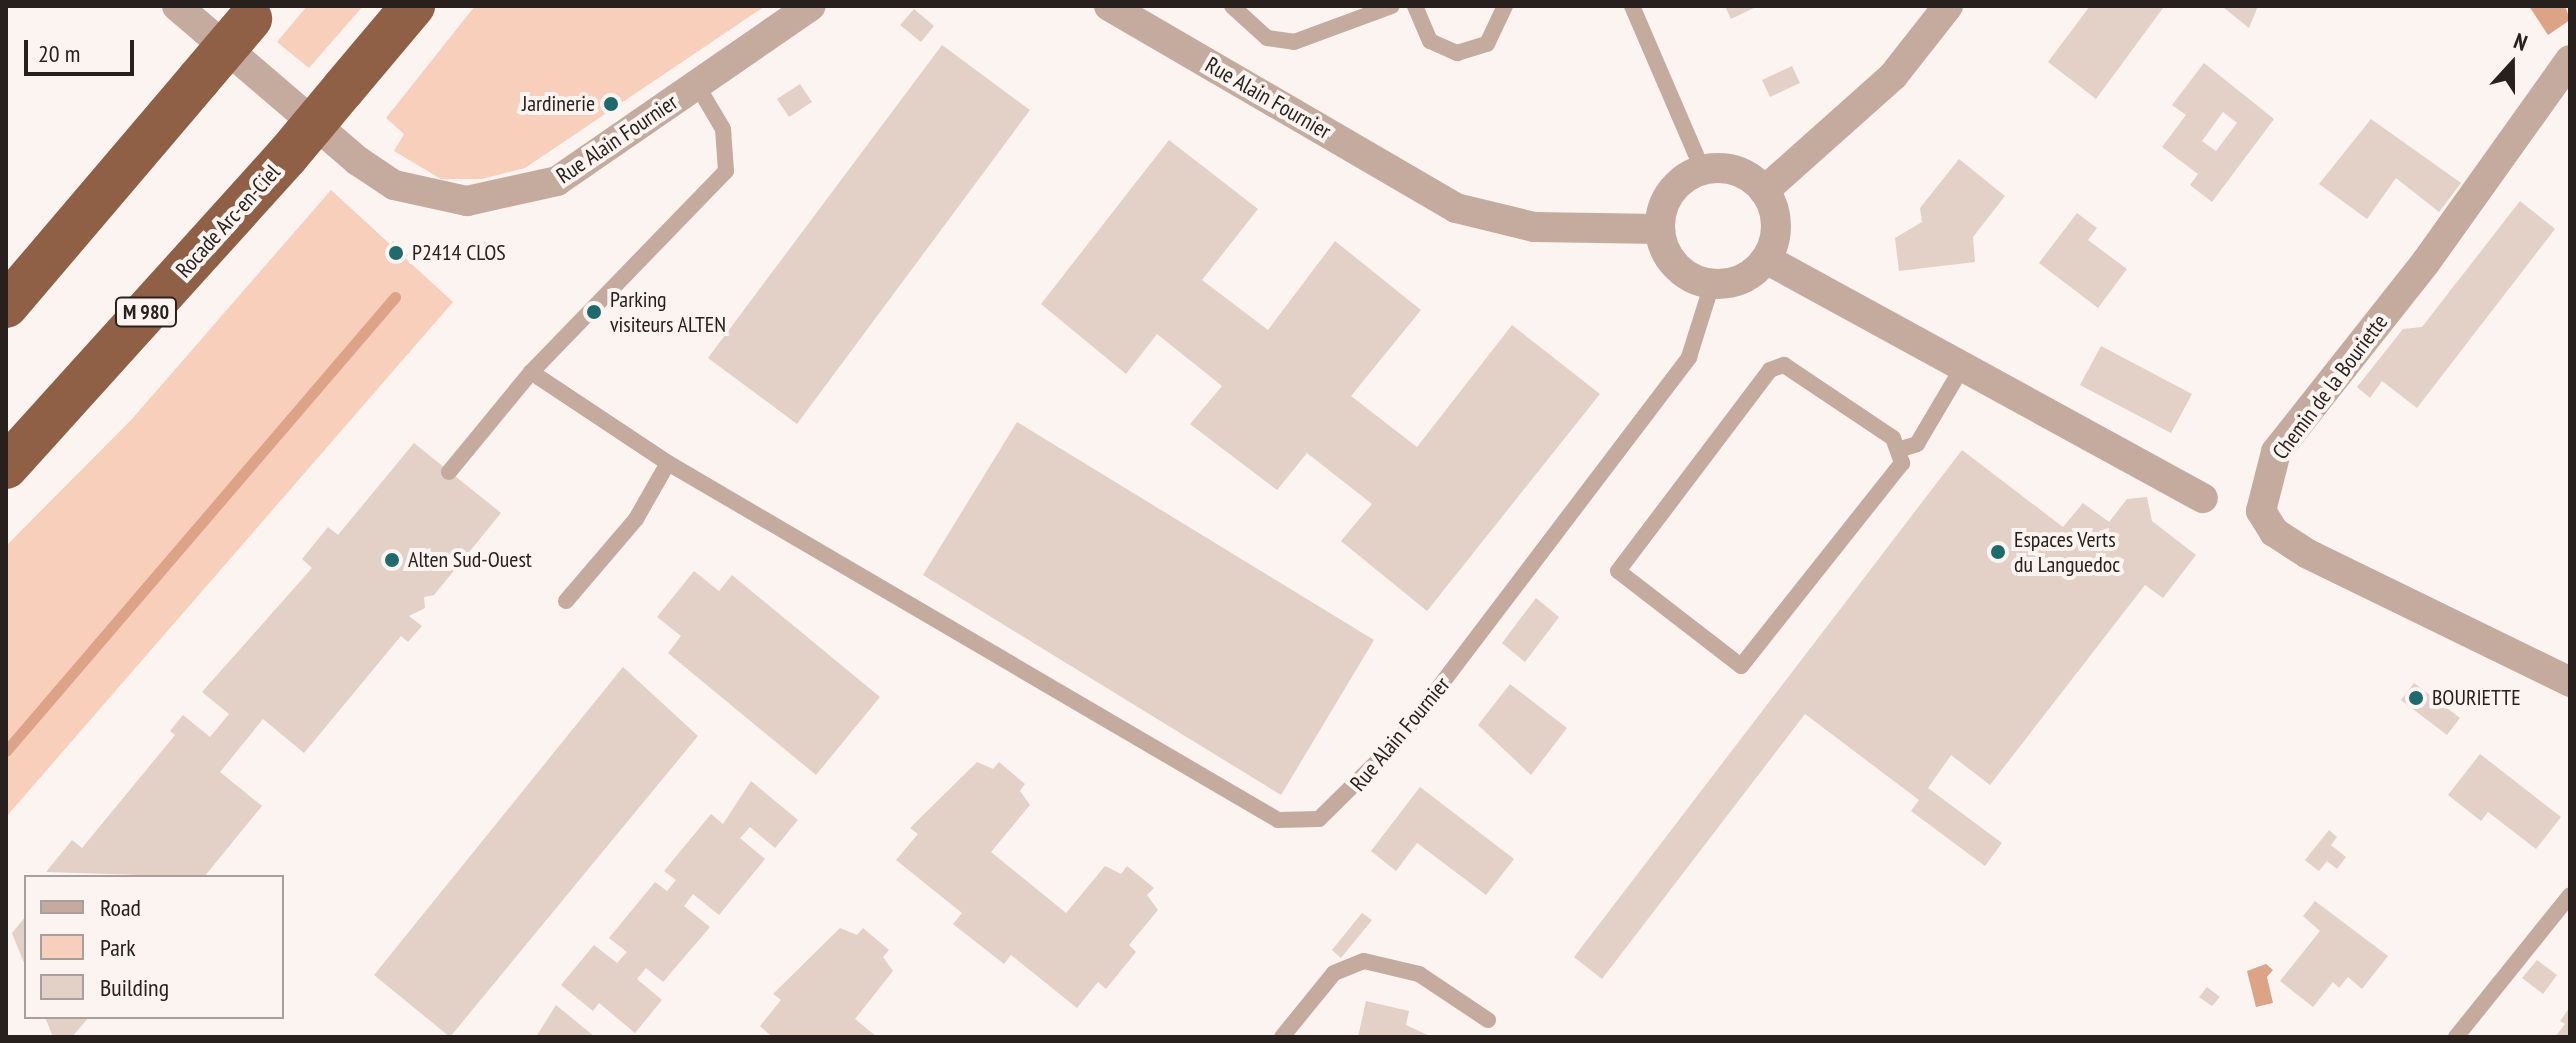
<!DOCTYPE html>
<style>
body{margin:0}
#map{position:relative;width:2576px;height:1043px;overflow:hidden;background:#fcf4f1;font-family:"PT Sans Narrow",sans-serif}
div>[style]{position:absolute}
.green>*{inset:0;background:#f8cfbb}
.water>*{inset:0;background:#dda386}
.stream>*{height:11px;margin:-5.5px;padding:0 5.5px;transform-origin:5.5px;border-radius:5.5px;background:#dda386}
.building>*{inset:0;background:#e3d0c7}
.service>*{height:16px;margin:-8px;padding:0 8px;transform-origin:8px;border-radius:8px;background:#c5ab9e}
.minor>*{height:30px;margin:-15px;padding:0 15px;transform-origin:15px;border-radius:15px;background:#c5ab9e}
.minor>.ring{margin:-15px;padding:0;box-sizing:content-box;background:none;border:30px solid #c5ab9e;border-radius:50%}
.trunk>*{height:44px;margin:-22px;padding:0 22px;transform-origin:22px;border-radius:22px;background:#906046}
.trunk-bridge>*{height:44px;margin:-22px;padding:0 22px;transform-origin:22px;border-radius:22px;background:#906046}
.dots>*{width:22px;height:22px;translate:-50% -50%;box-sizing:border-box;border:4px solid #fcf4f1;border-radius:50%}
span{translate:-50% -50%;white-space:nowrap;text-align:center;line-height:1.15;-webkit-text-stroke:8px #fcf4f1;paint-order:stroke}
.shield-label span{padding:2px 6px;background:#fcf4f1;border:2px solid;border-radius:6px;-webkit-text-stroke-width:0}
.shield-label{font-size:20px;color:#27201c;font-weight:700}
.street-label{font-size:22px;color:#27201c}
.poi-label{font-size:22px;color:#27201c}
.right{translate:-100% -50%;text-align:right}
.left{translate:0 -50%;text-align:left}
.frame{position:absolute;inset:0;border:8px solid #27201c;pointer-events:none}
.legend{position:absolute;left:24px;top:875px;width:260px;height:144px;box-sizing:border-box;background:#fcf4f1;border:2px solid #a79f9c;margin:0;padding:10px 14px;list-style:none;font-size:24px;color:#27201c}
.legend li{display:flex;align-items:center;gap:16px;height:40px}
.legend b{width:40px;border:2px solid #a79f9c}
.north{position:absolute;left:2472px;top:24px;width:80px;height:80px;-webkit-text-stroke:6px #fcf4f1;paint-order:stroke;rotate:21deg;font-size:22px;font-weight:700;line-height:32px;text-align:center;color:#27201c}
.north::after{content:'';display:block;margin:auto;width:28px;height:36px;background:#27201c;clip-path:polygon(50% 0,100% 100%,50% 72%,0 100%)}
.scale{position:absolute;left:24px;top:40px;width:110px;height:36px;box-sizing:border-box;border:4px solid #27201c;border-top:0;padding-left:10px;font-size:24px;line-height:28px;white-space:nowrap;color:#27201c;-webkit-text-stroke:6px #fcf4f1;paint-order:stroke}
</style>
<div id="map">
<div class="green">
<i style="clip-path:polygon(307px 6px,363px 6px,309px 68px,277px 42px)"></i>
<i style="clip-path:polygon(475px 6px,765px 6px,525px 168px,482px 179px,441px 179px,394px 151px,404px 134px,386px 118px)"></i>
<i style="clip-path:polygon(331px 190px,453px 302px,6px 817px,6px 546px,132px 419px)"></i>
</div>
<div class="water">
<i style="clip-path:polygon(2529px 6px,2565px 6px,2570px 20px,2548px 35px)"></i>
<i style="clip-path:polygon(2266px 964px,2273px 970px,2267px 977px,2273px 1003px,2256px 1007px,2247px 971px)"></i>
</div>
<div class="stream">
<i style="left:6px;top:751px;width:598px;rotate:-49.41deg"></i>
</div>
<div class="building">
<i style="clip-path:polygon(1725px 6px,1758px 6px,1731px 19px)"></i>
<i style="clip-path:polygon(2090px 6px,2163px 8px,2096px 99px,2048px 62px)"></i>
<i style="clip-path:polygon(2258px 6px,2249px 28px,2224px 8px,2225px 6px)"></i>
<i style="clip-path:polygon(914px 9px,934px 26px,921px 42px,900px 25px)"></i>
<i style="clip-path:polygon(942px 45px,1030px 110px,797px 424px,708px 358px)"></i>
<i style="clip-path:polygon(evenodd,2204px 63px,2274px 119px,2212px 202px,2190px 185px,2198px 174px,2162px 147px,2186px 115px,2172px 105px,2204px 63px,2223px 112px,2237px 123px,2216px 151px,2202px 141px,2223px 112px)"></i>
<i style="clip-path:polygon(1792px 66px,1800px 83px,1770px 97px,1762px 80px)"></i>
<i style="clip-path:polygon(800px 84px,812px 102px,789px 117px,777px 99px)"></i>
<i style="clip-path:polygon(2371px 119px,2461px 183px,2439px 212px,2396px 178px,2367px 219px,2319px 184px)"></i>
<i style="clip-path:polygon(1169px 140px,1258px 209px,1202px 280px,1268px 330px,1335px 241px,1421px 310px,1351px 396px,1417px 447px,1512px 325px,1600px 394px,1427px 611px,1341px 541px,1372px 504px,1307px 453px,1277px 490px,1190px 424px,1222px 386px,1157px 334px,1126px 374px,1041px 304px)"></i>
<i style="clip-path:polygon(1959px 159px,2005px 196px,1973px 237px,1975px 262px,1899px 271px,1895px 238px,1922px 222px,1920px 208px)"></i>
<i style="clip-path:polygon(2520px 201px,2555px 229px,2417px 408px,2382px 381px,2370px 398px,2357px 387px,2403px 329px,2422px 327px)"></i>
<i style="clip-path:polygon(2077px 213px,2097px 228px,2088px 240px,2127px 269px,2098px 308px,2039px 263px)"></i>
<i style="clip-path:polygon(393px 241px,408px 255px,400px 265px,384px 252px)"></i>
<i style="clip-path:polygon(2101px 346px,2192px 394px,2171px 433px,2080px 385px)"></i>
<i style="clip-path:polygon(1017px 422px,1374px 640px,1281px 795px,923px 575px)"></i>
<i style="clip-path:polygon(414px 443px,501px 513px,434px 595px,424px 597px,425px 608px,409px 616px,422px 626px,408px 642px,401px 636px,304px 753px,263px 719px,220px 772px,262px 806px,204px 877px,46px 872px,72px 840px,82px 848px,175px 735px,170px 731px,183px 715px,210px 737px,229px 714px,202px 692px,312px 568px,302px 559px,328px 527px,338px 535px)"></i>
<i style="clip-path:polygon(1962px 450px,2063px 527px,2083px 503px,2109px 522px,2127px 499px,2147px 497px,2152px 521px,2196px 555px,2163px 598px,2145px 585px,1990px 785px,1951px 755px,1928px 788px,2002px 843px,1985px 866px,1911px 811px,1919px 800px,1805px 714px,1602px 979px,1574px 957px)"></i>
<i style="clip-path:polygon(694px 571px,719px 591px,732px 575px,880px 697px,816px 775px,668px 653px,681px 636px,657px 617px)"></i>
<i style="clip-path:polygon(1536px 598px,1559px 617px,1525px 662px,1502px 643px)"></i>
<i style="clip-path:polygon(623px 667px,698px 736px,450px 1037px,374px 975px)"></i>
<i style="clip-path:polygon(2414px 683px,2460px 718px,2447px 735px,2401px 700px)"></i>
<i style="clip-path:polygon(1510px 684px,1567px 728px,1531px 775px,1478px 725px)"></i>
<i style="clip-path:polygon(2480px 754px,2561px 817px,2536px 849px,2488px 812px,2481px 821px,2448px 795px)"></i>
<i style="clip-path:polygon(977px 762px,993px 769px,999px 762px,1025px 784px,1020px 791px,1030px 805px,991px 852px,1066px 913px,1105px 866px,1121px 874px,1127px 866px,1154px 888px,1147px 895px,1158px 910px,1129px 945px,1136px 952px,1106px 989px,1098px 982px,1077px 1008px,1011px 955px,1004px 964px,953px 924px,962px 913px,896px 860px,918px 834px,910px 828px)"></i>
<i style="clip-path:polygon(751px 781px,798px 820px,775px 848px,750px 827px,740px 838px,765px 859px,719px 915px,693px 894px,684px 906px,710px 927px,663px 982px,646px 968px,637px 979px,662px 1000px,635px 1033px,599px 1003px,593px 1011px,561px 985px,594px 945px,617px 963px,627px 952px,609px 938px,655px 882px,667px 891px,676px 880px,664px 871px,711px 814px,723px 824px)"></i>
<i style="clip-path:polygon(1420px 787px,1514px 859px,1486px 895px,1417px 843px,1396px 871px,1371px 851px)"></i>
<i style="clip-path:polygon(2329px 830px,2337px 837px,2331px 845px,2346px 857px,2337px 869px,2327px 861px,2319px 871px,2305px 860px)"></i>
<i style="clip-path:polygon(2315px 901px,2388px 956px,2362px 989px,2348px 977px,2339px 988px,2333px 982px,2313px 1007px,2280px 981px,2320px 931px,2303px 916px)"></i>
<i style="clip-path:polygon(1362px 913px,1372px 920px,1341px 958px,1332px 950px)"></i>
<i style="clip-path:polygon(26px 916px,26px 968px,12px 933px)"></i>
<i style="clip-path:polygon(840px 928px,857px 935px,863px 928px,889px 950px,883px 957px,893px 971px,855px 1019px,877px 1037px,772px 1037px,760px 1026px,781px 1000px,773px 994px)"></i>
<i style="clip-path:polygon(2537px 960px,2557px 975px,2543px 994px,2522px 978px)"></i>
<i style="clip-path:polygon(2207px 987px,2220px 997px,2212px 1006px,2199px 997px)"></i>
<i style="clip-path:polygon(1366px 1001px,1409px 1011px,1406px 1025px,1432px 1037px,1358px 1037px)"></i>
<i style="clip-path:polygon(556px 1005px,595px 1037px,536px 1037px)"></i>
<i style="clip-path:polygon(2570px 1007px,2570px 1037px,2555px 1037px,2565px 1024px,2560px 1021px)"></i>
<i style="clip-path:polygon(45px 1017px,89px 1017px,72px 1037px,53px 1037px)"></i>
</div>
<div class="service">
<i style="left:1232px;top:6px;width:47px;rotate:42.4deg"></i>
<i style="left:1267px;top:38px;width:27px;rotate:8deg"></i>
<i style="left:1294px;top:42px;width:104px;rotate:-20.2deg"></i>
<i style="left:1415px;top:6px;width:38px;rotate:67deg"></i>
<i style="left:1430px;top:41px;width:30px;rotate:24deg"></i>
<i style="left:1457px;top:53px;width:31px;rotate:-17deg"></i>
<i style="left:1487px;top:44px;width:42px;rotate:-64.7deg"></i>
<i style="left:1632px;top:6px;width:180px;rotate:66.7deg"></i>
<i style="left:697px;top:85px;width:51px;rotate:59.4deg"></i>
<i style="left:723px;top:129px;width:42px;rotate:85.9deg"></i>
<i style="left:726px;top:171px;width:280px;rotate:134.1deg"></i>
<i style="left:531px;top:372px;width:164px;rotate:33.6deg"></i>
<i style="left:668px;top:463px;width:707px;rotate:30.34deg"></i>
<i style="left:1278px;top:820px;width:41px;rotate:-1.4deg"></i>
<i style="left:1319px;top:819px;width:111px;rotate:-44.6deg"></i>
<i style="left:1398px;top:741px;width:482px;rotate:-52.8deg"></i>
<i style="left:1689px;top:357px;width:77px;rotate:-72.5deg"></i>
<i style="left:1784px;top:365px;width:131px;rotate:33.8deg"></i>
<i style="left:1893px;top:438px;width:27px;rotate:70deg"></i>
<i style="left:1902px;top:463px;width:259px;rotate:128.4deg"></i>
<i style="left:1741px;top:666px;width:155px;rotate:-142.3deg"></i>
<i style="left:1618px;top:571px;width:252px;rotate:-52.9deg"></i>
<i style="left:1770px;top:370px;width:15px;rotate:-20deg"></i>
<i style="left:1901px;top:449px;width:17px;rotate:-17deg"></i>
<i style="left:1917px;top:444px;width:88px;rotate:-59.4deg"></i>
<i style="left:449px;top:472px;width:129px;rotate:-50.6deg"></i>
<i style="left:566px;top:601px;width:108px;rotate:-49.5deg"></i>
<i style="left:636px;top:519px;width:64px;rotate:-60.3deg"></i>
<i style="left:1282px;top:1037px;width:82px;rotate:-50.9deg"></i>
<i style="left:1334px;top:973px;width:32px;rotate:-22deg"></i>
<i style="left:1364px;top:961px;width:57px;rotate:13.3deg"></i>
<i style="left:1419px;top:974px;width:83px;rotate:33.7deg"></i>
<i style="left:2456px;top:1037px;width:182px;rotate:-51.2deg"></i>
</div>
<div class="minor">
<i style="left:177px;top:6px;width:238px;rotate:40.6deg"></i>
<i style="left:358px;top:161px;width:43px;rotate:33.7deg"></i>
<i style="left:394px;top:185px;width:75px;rotate:12.4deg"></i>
<i style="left:467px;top:201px;width:92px;rotate:-12.5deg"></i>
<i style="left:557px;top:181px;width:308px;rotate:-34.6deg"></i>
<i style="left:1109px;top:6px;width:402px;rotate:30.2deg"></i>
<i style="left:1456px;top:208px;width:80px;rotate:13.7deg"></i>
<i style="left:1534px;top:227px;width:126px;rotate:0.9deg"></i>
<i style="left:2570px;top:60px;width:248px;rotate:125.5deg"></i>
<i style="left:2426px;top:262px;width:242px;rotate:128.3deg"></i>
<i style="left:2276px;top:452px;width:61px;rotate:104.3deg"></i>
<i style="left:2261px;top:511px;width:25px;rotate:58deg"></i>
<i style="left:2274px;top:532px;width:40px;rotate:32.9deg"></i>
<i style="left:2308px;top:554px;width:292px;rotate:26deg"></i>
<i class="ring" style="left:1660px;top:168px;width:86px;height:86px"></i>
<i style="left:1764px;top:191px;width:173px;rotate:-41.7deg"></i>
<i style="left:1893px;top:76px;width:89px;rotate:-51.8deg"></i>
<i style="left:1766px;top:259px;width:498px;rotate:28.7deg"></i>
</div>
<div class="trunk">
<i style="left:343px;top:89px;width:109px;rotate:-49.9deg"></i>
<i style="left:6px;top:306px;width:298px;rotate:-49.6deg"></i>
<i style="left:6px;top:467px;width:419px;rotate:-47.9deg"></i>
</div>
<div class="trunk-bridge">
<i style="left:199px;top:79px;width:79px;rotate:-49.6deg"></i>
<i style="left:287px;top:156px;width:87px;rotate:-50.1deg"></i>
</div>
<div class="dots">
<i style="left:611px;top:104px;background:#1e6b6d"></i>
<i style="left:396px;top:253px;background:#1e6b6d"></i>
<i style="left:594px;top:312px;background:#1e6b6d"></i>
<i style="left:1998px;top:552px;background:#1e6b6d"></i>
<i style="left:392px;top:560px;background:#1e6b6d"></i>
<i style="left:2416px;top:698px;background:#1e6b6d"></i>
</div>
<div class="shield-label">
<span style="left:146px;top:312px">M 980</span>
</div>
<div class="street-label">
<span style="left:1268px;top:98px;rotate:30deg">Rue Alain Fournier</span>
<span style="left:617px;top:139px;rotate:-34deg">Rue Alain Fournier</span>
<span style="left:228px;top:221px;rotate:-48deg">Rocade Arc-en-Ciel</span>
<span style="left:2330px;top:387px;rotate:-53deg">Chemin de la Bouriette</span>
<span style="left:1400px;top:734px;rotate:-50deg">Rue Alain Fournier</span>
</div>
<div class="poi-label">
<span class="right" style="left:595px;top:104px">Jardinerie</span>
<span class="left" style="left:412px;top:253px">P2414 CLOS</span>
<span class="left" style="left:610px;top:312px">Parking<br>visiteurs ALTEN</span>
<span class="left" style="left:2014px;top:552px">Espaces Verts<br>du Languedoc</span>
<span class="left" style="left:408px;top:560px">Alten Sud-Ouest</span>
<span class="left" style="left:2432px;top:698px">BOURIETTE</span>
</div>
<div class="frame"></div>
<ul class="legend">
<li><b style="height:10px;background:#c5ab9e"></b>Road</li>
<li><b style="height:22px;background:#f8cfbb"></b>Park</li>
<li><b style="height:22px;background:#e3d0c7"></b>Building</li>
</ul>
<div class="north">N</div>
<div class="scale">20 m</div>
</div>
